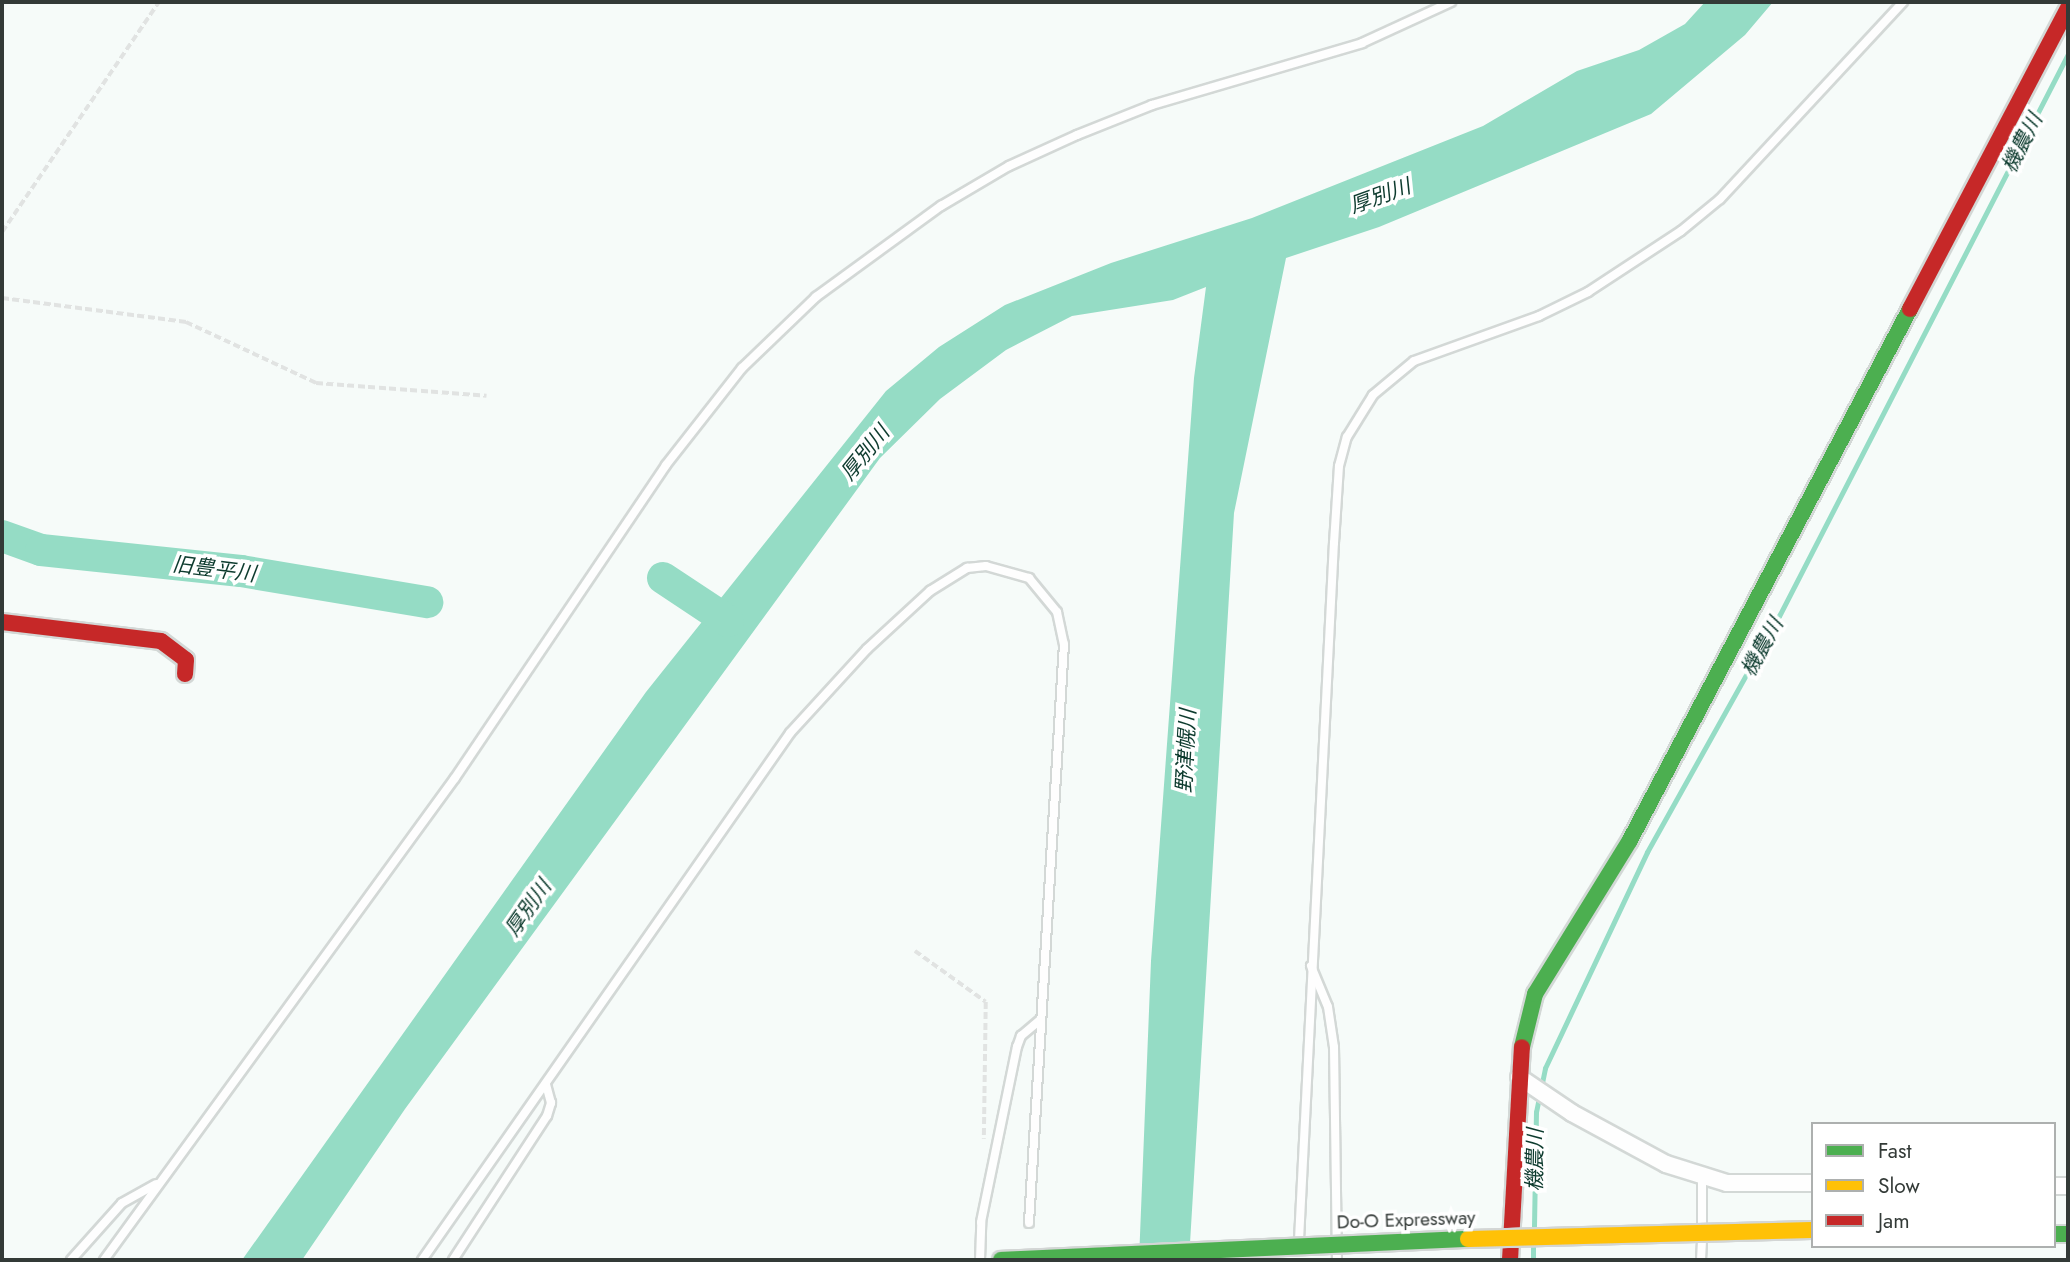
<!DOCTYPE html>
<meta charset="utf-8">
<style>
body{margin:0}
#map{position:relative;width:2070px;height:1262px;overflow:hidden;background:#f6fbf9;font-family:Jost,"Noto Sans JP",sans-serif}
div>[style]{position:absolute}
.water>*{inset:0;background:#95dcc5}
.stream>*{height:5px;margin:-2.5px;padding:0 2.5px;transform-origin:2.5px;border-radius:2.5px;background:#95dcc5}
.river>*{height:32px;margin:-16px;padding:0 16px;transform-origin:16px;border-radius:16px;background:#95dcc5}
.path>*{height:3.5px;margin-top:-1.75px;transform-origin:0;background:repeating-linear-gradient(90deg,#e1e3e2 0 7px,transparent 0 10.5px)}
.roads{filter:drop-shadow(2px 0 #d3d8d6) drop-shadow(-2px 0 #d3d8d6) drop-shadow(0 2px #d3d8d6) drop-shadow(0 -2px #d3d8d6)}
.lane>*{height:8px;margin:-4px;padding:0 4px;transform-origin:4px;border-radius:4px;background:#fefefe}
.street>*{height:16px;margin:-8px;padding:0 8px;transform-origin:8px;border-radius:8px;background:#fefefe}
.fast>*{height:16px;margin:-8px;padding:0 8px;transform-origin:8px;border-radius:8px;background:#4caf50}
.jam>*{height:16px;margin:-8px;padding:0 8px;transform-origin:8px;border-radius:8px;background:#c62828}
.bridges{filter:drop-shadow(2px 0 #d3d6d5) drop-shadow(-2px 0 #d3d6d5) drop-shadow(0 2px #d3d6d5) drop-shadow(0 -2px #d3d6d5)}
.fast-bridge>*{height:16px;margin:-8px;padding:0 8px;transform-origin:8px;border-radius:8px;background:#4caf50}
.slow-bridge>*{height:16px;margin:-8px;padding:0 8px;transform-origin:8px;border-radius:8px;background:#ffc107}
span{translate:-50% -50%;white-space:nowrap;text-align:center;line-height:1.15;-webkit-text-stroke:7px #fff;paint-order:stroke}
.street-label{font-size:19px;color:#333a37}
.water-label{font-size:21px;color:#0d3b2e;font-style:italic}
.frame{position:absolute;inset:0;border:4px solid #333a37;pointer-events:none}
.legend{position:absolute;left:1811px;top:1122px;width:245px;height:126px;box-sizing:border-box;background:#fff;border:2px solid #adb0af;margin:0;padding:9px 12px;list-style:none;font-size:21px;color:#333a37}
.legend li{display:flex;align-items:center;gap:14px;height:35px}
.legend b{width:35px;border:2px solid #adb0af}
</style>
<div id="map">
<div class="water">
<i style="clip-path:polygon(1705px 2px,1773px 2px,1745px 35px,1651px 114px,1379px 227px,1286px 258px,1234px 513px,1189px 1260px,1139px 1260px,1151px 961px,1194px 378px,1206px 287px,1173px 300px,1072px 316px,1006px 350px,940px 399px,880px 458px,405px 1109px,302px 1260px,242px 1260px,646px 692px,886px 391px,939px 347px,1005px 305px,1111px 263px,1252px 218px,1483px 126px,1577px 71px,1639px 50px,1685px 24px)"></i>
</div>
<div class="stream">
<i style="left:1534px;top:1226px;width:114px;rotate:-89deg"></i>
<i style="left:1536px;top:1112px;width:45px;rotate:-78.4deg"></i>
<i style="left:1545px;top:1068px;width:239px;rotate:-64.7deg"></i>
<i style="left:1647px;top:852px;width:270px;rotate:-60.8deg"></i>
<i style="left:1779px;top:616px;width:632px;rotate:-62.79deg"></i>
<i style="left:1533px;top:1260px;width:14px;rotate:-90deg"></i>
</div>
<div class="river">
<i style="left:2px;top:536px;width:41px;rotate:19.7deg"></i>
<i style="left:41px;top:550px;width:201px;rotate:6deg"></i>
<i style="left:241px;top:571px;width:189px;rotate:9.5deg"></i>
<i style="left:663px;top:578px;width:78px;rotate:33.5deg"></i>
</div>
<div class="path">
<i style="left:2px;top:232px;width:278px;rotate:-55.7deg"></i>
<i style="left:2px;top:298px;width:186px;rotate:7.4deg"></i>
<i style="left:186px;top:322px;width:144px;rotate:25.1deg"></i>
<i style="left:316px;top:383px;width:171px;rotate:4.3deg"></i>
<i style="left:915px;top:951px;width:87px;rotate:35.7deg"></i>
<i style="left:986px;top:1002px;width:137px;rotate:90.8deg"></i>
</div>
<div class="roads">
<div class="lane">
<i style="left:1311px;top:966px;width:44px;rotate:67.5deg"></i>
<i style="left:1328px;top:1007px;width:40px;rotate:81.5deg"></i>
<i style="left:1334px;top:1047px;width:213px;rotate:89.2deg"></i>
<i style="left:1702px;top:1226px;width:50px;rotate:-90deg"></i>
<i style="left:1299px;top:1240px;width:698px;rotate:-87.13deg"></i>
<i style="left:1334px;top:543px;width:77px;rotate:-86.3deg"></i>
<i style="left:1339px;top:466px;width:30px;rotate:-75deg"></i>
<i style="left:1347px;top:437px;width:49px;rotate:-58.2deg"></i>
<i style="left:1373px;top:395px;width:53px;rotate:-39.7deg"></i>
<i style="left:1414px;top:361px;width:133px;rotate:-19.8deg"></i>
<i style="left:1539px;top:316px;width:55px;rotate:-26.1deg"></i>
<i style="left:1588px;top:292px;width:111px;rotate:-33.3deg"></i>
<i style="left:1681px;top:231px;width:50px;rotate:-39.4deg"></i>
<i style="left:1720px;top:199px;width:269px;rotate:-47.1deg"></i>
<i style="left:71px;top:1260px;width:76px;rotate:-48.2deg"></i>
<i style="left:122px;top:1203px;width:39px;rotate:-29deg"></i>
<i style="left:104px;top:1260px;width:596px;rotate:-53.94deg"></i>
<i style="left:455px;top:778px;width:377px;rotate:-56deg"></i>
<i style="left:666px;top:465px;width:123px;rotate:-51.9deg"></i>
<i style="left:742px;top:368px;width:103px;rotate:-43.8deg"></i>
<i style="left:816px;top:297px;width:155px;rotate:-36.1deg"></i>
<i style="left:941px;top:206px;width:79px;rotate:-30.5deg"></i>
<i style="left:1009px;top:166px;width:75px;rotate:-24.5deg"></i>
<i style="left:1077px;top:135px;width:81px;rotate:-21.8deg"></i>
<i style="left:1152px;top:105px;width:219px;rotate:-16.4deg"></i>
<i style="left:1362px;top:43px;width:98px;rotate:-24.7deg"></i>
<i style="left:422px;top:1260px;width:643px;rotate:-55.07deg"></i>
<i style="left:790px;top:733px;width:114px;rotate:-47.5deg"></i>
<i style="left:867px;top:649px;width:86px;rotate:-42.6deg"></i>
<i style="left:930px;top:591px;width:44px;rotate:-31.9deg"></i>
<i style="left:967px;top:568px;width:19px;rotate:-6deg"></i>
<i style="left:986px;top:566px;width:45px;rotate:15.6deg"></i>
<i style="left:1029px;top:578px;width:44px;rotate:50.5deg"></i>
<i style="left:1057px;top:612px;width:33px;rotate:78deg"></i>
<i style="left:1064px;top:644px;width:580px;rotate:93.46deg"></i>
<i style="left:453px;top:1260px;width:172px;rotate:-56.9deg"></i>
<i style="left:547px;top:1116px;width:14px;rotate:-73deg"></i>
<i style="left:551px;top:1103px;width:20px;rotate:-105deg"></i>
<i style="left:980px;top:1260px;width:38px;rotate:-88deg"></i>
<i style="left:981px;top:1222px;width:179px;rotate:-78.4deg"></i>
<i style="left:1017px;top:1047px;width:12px;rotate:-70deg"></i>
<i style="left:1021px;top:1036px;width:25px;rotate:-40deg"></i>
<i style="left:1701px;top:1260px;width:21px;rotate:-87deg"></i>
</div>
<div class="street">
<i style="left:1519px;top:1077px;width:64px;rotate:34.2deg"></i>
<i style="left:1572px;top:1113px;width:107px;rotate:28.5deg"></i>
<i style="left:1666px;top:1164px;width:64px;rotate:17.3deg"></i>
<i style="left:1727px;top:1183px;width:86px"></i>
<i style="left:2054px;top:1186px;width:14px"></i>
</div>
<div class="fast">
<i style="left:1522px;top:1047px;width:55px;rotate:-76.2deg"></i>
<i style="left:1535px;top:994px;width:181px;rotate:-58.3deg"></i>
<i style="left:1630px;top:840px;width:600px;rotate:-62.2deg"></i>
<i style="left:2054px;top:1234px;width:14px"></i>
</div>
<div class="jam">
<i style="left:1910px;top:309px;width:340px;rotate:-62.3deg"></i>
<i style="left:2px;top:622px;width:160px;rotate:6.8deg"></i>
<i style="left:161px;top:641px;width:31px;rotate:37deg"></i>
<i style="left:186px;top:660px;width:14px;rotate:94deg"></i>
<i style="left:1510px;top:1260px;width:213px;rotate:-86.8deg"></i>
</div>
</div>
<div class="bridges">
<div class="fast-bridge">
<i style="left:1001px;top:1260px;width:467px;rotate:-2.6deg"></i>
</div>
<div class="slow-bridge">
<i style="left:1468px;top:1239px;width:345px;rotate:-1.5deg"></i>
</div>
</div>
<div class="street-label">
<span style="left:1406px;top:1220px;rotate:-2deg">Do-O Expressway</span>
</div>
<div class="water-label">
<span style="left:2022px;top:143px;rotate:-63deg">機農川</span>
<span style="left:1380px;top:196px;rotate:-20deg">厚別川</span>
<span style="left:865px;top:453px;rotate:-51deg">厚別川</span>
<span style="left:214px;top:569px;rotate:7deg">旧豊平川</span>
<span style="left:1762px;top:647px;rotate:-61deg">機農川</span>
<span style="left:1186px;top:751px;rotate:-87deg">野津幌川</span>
<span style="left:528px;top:908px;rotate:-55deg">厚別川</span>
<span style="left:1535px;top:1160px;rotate:-89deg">機農川</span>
</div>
<div class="frame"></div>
<ul class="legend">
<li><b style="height:9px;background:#4caf50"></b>Fast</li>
<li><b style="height:9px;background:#ffc107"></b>Slow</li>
<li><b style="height:9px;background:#c62828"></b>Jam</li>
</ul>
</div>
